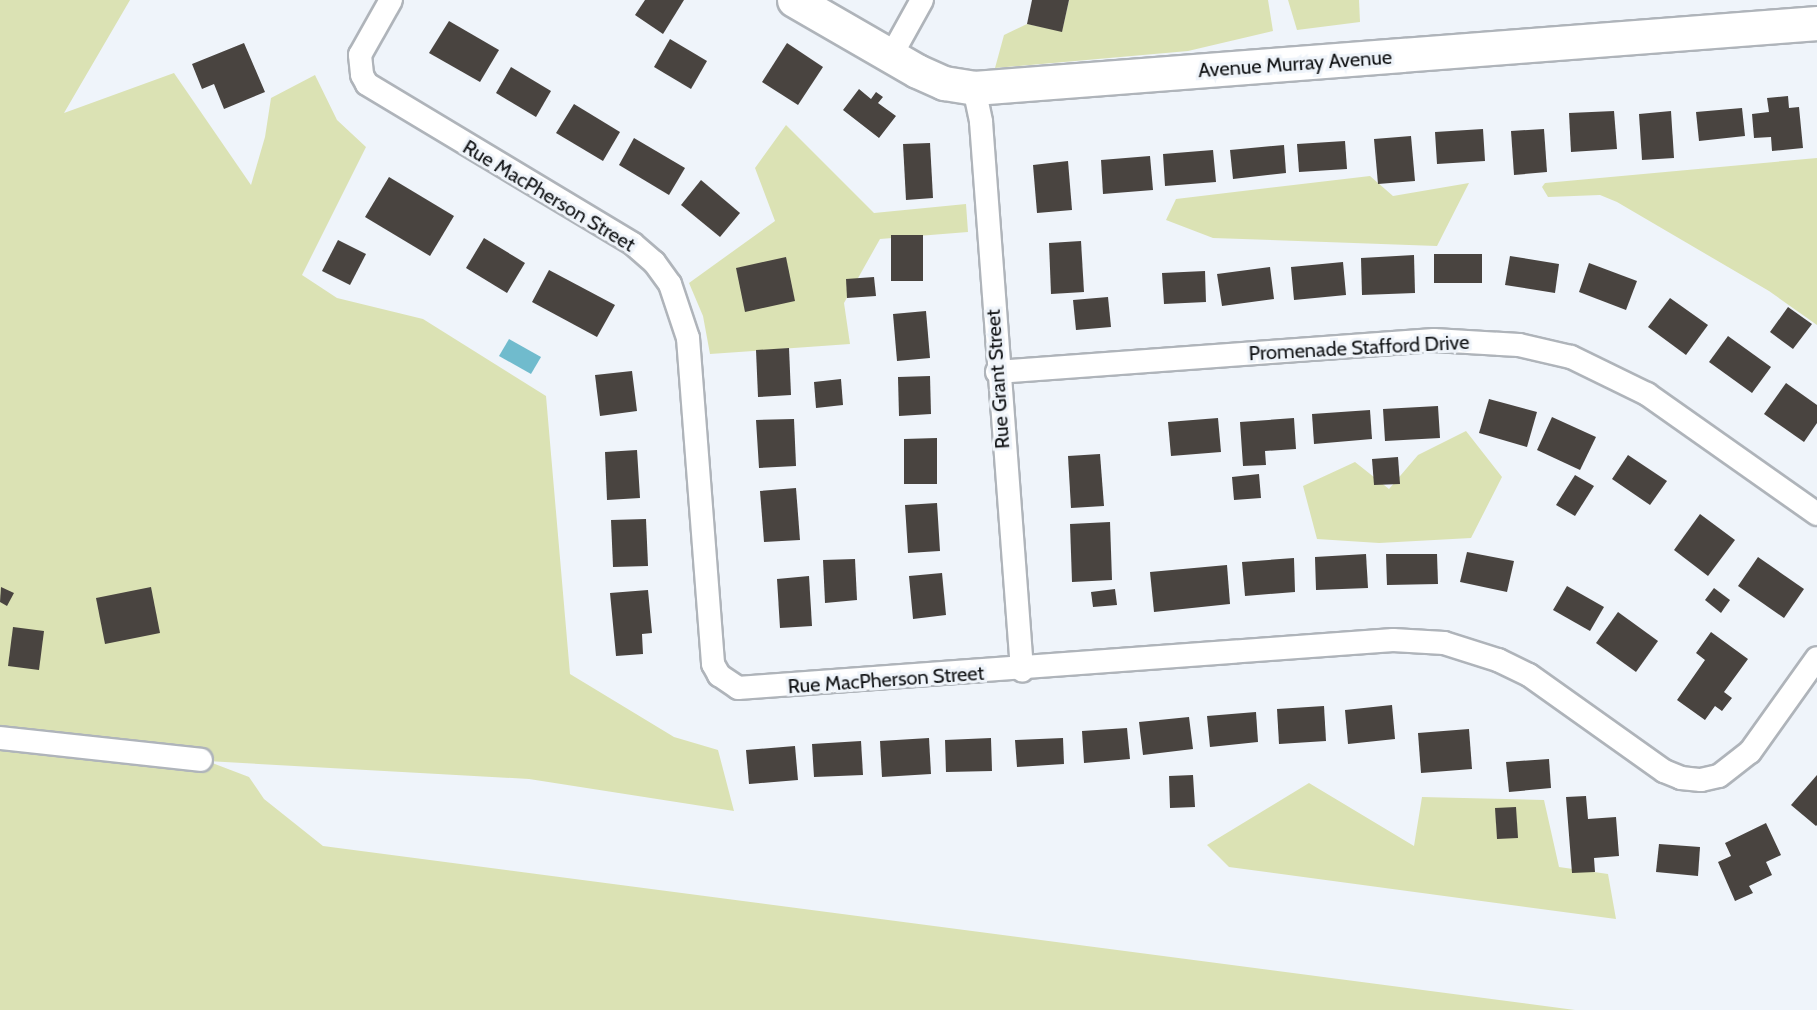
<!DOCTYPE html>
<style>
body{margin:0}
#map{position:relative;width:1817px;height:1010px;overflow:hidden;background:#eff4fa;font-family:Cabin,sans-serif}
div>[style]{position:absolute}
.green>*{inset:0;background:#dbe2b4}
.water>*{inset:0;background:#70bbcd}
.building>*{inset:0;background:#494440}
.roads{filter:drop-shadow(2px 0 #afb4ba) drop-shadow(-2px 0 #afb4ba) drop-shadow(0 2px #afb4ba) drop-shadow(0 -2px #afb4ba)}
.street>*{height:22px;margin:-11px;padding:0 11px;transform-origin:11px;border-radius:11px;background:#fff}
.secondary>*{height:33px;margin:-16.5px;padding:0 16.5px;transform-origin:16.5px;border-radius:16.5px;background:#fff}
span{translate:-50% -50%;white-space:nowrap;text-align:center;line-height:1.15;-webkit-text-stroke:6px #eff4fa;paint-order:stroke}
.street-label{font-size:20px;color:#0f1113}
</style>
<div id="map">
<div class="green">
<i style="clip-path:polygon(0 0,130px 0,64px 113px,174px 73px,251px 185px,265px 137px,271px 98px,315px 75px,337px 120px,366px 147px,302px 275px,337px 298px,423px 319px,546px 396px,570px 674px,674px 737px,718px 750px,734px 811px,529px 779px,207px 761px,249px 777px,264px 799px,323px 846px,1575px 1010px,0 1010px)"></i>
<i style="clip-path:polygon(1069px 0,1268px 0,1273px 31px,1188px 51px,995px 68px,1004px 35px,1027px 24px,1062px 31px)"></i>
<i style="clip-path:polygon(1288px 0,1359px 0,1360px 22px,1297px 30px)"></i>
<i style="clip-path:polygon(786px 125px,874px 213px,966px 204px,968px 232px,880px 239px,844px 303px,850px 344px,710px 354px,703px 316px,689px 283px,775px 221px,755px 168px)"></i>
<i style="clip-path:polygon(1817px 158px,1817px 325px,1769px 291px,1617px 202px,1600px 195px,1548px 197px,1542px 187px,1545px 183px)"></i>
<i style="clip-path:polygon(1370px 176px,1393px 196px,1469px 183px,1437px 246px,1213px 238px,1166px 220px,1176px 199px)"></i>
<i style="clip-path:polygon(1466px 431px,1502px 477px,1471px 538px,1379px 543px,1317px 539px,1303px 486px,1355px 462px,1389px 489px,1418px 455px)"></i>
<i style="clip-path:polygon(1309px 783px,1414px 846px,1422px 797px,1544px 800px,1559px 867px,1608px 874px,1616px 919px,1229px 867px,1207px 845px)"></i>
</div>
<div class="water">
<i style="clip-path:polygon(509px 339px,541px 357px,531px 374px,499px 356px)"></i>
</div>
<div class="building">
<i style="clip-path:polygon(645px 0,684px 0,663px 34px,635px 15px)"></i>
<i style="clip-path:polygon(1032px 0,1069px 0,1062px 32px,1027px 24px)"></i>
<i style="clip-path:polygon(449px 21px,499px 50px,480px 82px,429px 53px)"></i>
<i style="clip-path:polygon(670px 39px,707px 61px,691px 89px,654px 67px)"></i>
<i style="clip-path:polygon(244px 43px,265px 92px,224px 109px,214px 84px,202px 89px,192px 64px)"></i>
<i style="clip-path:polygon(787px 43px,823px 67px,798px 105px,762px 82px)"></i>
<i style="clip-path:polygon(511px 67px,551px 91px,536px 117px,496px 93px)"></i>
<i style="clip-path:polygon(859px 89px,871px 99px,876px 92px,883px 97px,878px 103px,896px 116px,879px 138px,843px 110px)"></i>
<i style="clip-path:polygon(1788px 96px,1789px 108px,1799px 107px,1803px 148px,1772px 151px,1771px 137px,1754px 138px,1752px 114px,1769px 112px,1767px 98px)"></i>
<i style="clip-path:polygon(574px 104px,620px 132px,603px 161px,556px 133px)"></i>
<i style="clip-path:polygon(1742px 108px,1745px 136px,1699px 141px,1696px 112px)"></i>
<i style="clip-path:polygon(1614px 111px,1617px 149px,1571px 152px,1569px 113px)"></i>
<i style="clip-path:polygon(1671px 111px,1674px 158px,1642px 160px,1639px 114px)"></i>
<i style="clip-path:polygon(1483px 129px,1485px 161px,1437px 164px,1435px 132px)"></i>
<i style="clip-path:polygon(1544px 129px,1547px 172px,1514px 175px,1511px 131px)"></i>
<i style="clip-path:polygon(1411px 136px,1415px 181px,1378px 184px,1374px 139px)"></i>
<i style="clip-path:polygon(634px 138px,685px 168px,669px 195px,619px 165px)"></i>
<i style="clip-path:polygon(1345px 141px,1347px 169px,1299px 172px,1297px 144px)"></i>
<i style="clip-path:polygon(930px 143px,933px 198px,906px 200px,903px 144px)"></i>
<i style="clip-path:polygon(1284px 145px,1286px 173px,1233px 179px,1230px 150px)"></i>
<i style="clip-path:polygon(1213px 150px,1216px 182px,1165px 186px,1163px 154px)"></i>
<i style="clip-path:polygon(1150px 156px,1153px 190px,1103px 194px,1101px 160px)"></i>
<i style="clip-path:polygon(1068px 161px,1072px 210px,1037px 213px,1033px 165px)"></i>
<i style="clip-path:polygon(389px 177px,454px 216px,430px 256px,365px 217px)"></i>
<i style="clip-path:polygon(701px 180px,740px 213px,720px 237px,681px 205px)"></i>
<i style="clip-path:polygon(891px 235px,923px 235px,923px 281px,891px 281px)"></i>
<i style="clip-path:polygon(484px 238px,525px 263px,507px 293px,466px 268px)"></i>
<i style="clip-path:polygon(338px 240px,366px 254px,350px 285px,322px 271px)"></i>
<i style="clip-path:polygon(1081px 241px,1084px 292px,1051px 294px,1049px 243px)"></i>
<i style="clip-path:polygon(1434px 254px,1482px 254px,1482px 283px,1434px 283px)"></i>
<i style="clip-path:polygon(1414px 255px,1415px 293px,1362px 295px,1361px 258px)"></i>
<i style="clip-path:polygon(1510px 256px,1559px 264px,1555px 293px,1505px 285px)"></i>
<i style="clip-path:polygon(786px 257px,795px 301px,745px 312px,736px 268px)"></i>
<i style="clip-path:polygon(1343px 262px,1346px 295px,1294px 300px,1291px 267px)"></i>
<i style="clip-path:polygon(1589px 263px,1637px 281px,1626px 310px,1579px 292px)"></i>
<i style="clip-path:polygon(1270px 267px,1274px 299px,1222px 306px,1217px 274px)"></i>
<i style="clip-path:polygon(549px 270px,615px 305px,597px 337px,532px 302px)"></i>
<i style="clip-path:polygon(1205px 271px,1206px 302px,1164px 304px,1162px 273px)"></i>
<i style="clip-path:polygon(874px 277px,876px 296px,847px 298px,846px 279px)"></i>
<i style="clip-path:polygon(1108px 297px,1111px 327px,1076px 330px,1073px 300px)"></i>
<i style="clip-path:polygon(1670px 298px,1708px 325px,1686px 355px,1648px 327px)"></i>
<i style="clip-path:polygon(1788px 307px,1812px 324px,1793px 349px,1770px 332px)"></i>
<i style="clip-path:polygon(926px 311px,930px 358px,897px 361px,893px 314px)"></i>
<i style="clip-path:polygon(1728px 336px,1771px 367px,1752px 393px,1709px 362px)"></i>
<i style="clip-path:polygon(789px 348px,791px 395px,758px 397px,756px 350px)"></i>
<i style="clip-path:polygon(632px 371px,637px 411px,600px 416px,595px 375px)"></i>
<i style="clip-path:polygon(930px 376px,931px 414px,899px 416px,898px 377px)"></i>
<i style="clip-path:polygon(841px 379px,843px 405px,816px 408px,814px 382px)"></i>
<i style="clip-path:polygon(1786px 383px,1817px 405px,1817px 423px,1804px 442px,1764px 414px)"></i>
<i style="clip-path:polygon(1489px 399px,1537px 412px,1527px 447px,1479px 433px)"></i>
<i style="clip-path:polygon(1438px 406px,1440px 438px,1385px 441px,1383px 409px)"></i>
<i style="clip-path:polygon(1370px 410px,1372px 439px,1314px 444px,1312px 414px)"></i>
<i style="clip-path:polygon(1552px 417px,1596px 437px,1580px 470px,1537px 450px)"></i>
<i style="clip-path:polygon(1218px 418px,1221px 452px,1171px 456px,1168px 422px)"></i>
<i style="clip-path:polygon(1294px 418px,1296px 449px,1265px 451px,1266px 465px,1243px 466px,1240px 422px)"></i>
<i style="clip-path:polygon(794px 419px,796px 466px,759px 468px,756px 420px)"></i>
<i style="clip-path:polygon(937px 438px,937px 484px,904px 484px,904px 439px)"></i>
<i style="clip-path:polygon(637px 450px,640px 498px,607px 500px,605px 452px)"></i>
<i style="clip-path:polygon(1100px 454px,1104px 506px,1071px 508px,1068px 456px)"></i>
<i style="clip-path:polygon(1628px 455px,1667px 481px,1650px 505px,1612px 479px)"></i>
<i style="clip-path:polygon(1398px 457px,1400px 484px,1374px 485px,1372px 459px)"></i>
<i style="clip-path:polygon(1259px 474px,1261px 498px,1234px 500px,1232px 477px)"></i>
<i style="clip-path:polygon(1575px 475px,1594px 486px,1575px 516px,1556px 505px)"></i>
<i style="clip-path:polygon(796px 488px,800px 540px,764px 542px,760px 491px)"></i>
<i style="clip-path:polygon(937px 503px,940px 551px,908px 553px,905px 505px)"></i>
<i style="clip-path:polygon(1700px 514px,1735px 540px,1708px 576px,1674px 550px)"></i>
<i style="clip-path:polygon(646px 519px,648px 566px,613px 567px,611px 520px)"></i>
<i style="clip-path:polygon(1110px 522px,1112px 580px,1072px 582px,1070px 524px)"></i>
<i style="clip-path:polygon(1467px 552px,1514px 561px,1507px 592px,1460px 582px)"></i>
<i style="clip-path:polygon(1366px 554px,1368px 588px,1316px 590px,1315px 557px)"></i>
<i style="clip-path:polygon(1386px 554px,1437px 554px,1438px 584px,1387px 585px)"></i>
<i style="clip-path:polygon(1758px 557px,1804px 589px,1784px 618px,1738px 586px)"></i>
<i style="clip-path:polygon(1294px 558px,1295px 592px,1245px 596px,1242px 562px)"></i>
<i style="clip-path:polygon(855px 559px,857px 600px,825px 603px,823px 560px)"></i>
<i style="clip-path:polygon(1227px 565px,1230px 604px,1154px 612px,1150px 572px)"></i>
<i style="clip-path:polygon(942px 573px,946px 615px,913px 619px,909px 576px)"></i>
<i style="clip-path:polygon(809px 576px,812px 626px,780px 628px,777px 579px)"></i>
<i style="clip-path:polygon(1567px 586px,1604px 607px,1590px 631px,1553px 610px)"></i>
<i style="clip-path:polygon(1px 587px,14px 593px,7px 606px,0 602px)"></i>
<i style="clip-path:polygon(151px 587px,160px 633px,105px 644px,96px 598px)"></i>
<i style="clip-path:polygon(1714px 588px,1730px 600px,1721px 613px,1705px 600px)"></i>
<i style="clip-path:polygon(1115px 589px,1117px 605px,1093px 607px,1091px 592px)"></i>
<i style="clip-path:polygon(648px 590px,652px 633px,642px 634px,643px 654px,616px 656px,610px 593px)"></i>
<i style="clip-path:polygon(1618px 612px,1658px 641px,1636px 672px,1596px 643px)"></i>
<i style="clip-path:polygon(13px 627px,44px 631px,39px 670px,8px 666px)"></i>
<i style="clip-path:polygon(1711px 632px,1748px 659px,1724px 692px,1732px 698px,1722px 711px,1715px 706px,1705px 720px,1677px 700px,1705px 660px,1696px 653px)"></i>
<i style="clip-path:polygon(1392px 705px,1395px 739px,1348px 744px,1345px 710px)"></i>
<i style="clip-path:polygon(1324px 706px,1326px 741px,1279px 744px,1277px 709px)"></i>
<i style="clip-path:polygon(1256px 712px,1258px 742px,1210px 747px,1207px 716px)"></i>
<i style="clip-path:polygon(1189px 717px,1193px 749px,1143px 755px,1139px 722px)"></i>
<i style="clip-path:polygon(1127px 728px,1130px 759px,1084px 763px,1082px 731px)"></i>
<i style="clip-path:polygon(1469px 729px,1472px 769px,1421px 773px,1418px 733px)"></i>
<i style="clip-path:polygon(929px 738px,931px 774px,882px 777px,880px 741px)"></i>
<i style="clip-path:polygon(991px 738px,992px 771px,946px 772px,945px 740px)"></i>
<i style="clip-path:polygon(1063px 738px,1064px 764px,1017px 767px,1015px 740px)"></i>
<i style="clip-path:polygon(861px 741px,863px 775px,814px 777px,812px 744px)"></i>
<i style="clip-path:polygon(795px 746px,798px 780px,749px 784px,746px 750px)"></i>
<i style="clip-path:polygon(1549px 759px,1551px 788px,1509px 792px,1506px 762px)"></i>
<i style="clip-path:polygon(1193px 775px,1195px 807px,1170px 808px,1169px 776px)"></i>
<i style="clip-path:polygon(1817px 775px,1817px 825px,1816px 826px,1791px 805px)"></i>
<i style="clip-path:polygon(1586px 796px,1588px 819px,1616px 817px,1619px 856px,1594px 858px,1595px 872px,1572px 873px,1566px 797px)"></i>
<i style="clip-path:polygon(1516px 807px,1518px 838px,1497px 839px,1495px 808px)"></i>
<i style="clip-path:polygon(1766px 823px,1781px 855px,1766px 862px,1772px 875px,1749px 886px,1753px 893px,1735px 901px,1718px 862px,1731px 856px,1725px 843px)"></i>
<i style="clip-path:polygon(1659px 844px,1700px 847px,1698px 876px,1656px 872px)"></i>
</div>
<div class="roads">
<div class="street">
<i style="left:391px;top:0;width:63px;rotate:119.4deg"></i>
<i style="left:360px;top:55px;width:20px;rotate:84deg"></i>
<i style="left:362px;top:75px;width:10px;rotate:61deg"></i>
<i style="left:367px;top:84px;width:310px;rotate:31deg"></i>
<i style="left:633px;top:244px;width:28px;rotate:41deg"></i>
<i style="left:654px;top:262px;width:27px;rotate:54deg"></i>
<i style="left:670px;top:284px;width:57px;rotate:71.6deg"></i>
<i style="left:688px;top:338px;width:327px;rotate:85.6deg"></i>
<i style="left:713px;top:664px;width:13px;rotate:61deg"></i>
<i style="left:719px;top:675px;width:23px;rotate:34deg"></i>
<i style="left:738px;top:688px;width:657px;rotate:-4.19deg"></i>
<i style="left:1393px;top:640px;width:51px;rotate:3.4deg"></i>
<i style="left:1444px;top:643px;width:57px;rotate:17.5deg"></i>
<i style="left:1498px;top:660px;width:34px;rotate:26deg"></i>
<i style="left:1529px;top:675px;width:166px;rotate:35.4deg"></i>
<i style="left:1664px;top:771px;width:18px;rotate:22deg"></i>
<i style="left:1681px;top:778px;width:20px;rotate:6deg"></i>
<i style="left:1701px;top:780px;width:18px;rotate:-13deg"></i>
<i style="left:1719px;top:776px;width:39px;rotate:-38deg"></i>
<i style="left:1750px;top:752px;width:115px;rotate:-54.5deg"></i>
<i style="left:891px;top:56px;width:64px;rotate:-61deg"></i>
<i style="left:974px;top:88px;width:35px;rotate:78deg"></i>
<i style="left:981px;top:122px;width:550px;rotate:85.72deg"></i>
<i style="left:997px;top:372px;width:438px;rotate:-4.2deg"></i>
<i style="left:1434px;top:340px;width:85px;rotate:3.4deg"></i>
<i style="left:1519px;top:345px;width:53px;rotate:13deg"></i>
<i style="left:1571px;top:357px;width:85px;rotate:26deg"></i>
<i style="left:1647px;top:394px;width:208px;rotate:35.2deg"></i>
<i style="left:0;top:738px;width:202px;rotate:6.2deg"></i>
</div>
<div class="secondary">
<i style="left:794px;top:0;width:142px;rotate:30deg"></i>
<i style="left:917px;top:71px;width:30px;rotate:24deg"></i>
<i style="left:944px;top:83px;width:30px;rotate:9deg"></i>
<i style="left:974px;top:88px;width:846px;rotate:-4.41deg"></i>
</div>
</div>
<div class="street-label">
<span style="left:1295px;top:64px;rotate:-4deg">Avenue Murray Avenue</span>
<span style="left:549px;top:196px;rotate:31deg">Rue MacPherson Street</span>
<span style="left:1359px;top:348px;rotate:-3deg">Promenade Stafford Drive</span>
<span style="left:998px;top:379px;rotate:-94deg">Rue Grant Street</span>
<span style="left:886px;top:680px;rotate:-4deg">Rue MacPherson Street</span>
</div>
</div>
